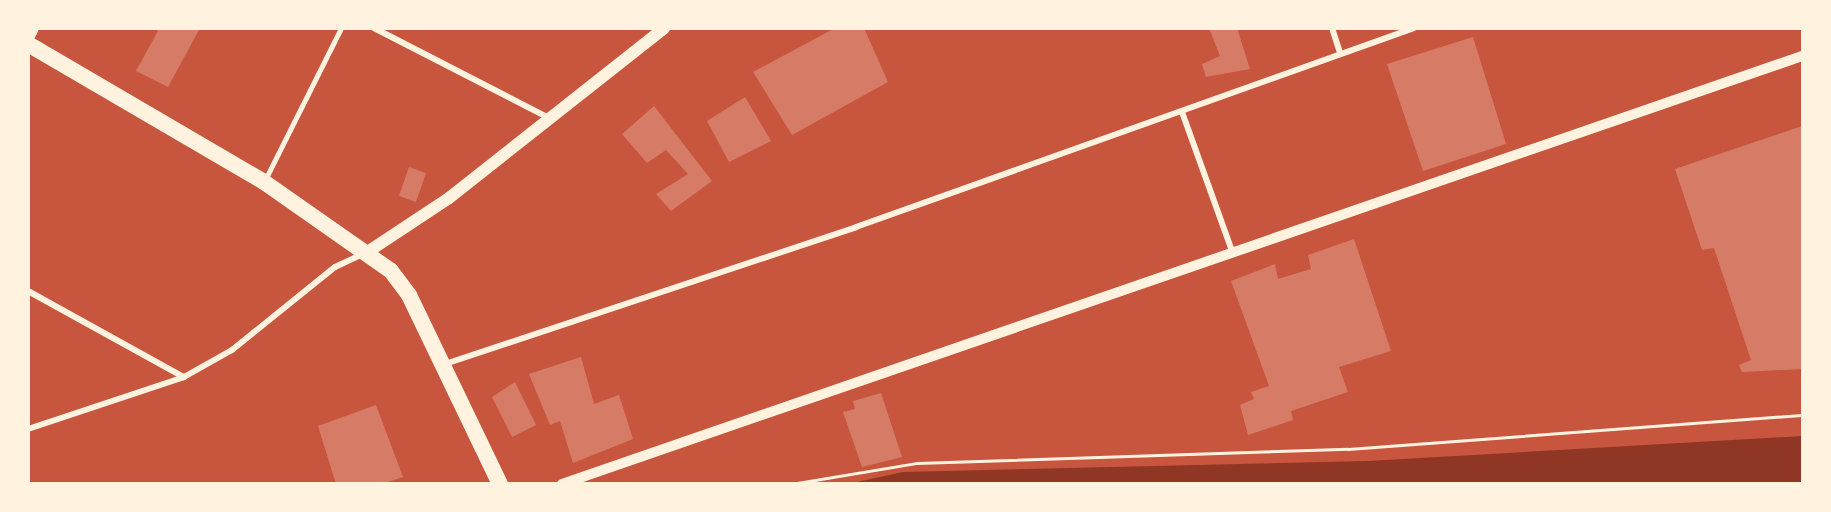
<!DOCTYPE html>
<style>
body{margin:0}
#map{position:relative;width:1831px;height:512px;overflow:hidden;background:#c8553d;font-family:Overpass,sans-serif}
div>[style]{position:absolute}
.water>*{inset:0;background:#8f3625}
.building>*{inset:0;background:#d67c66}
.path>*{height:3px;margin:-1.5px;padding:0 1.5px;transform-origin:1.5px;border-radius:1.5px;background:#fff3e0}
.service>*{height:4.5px;margin:-2.25px;padding:0 2.25px;transform-origin:2.25px;border-radius:2.25px;background:#fff3e0}
.minor>*{height:6px;margin:-3px;padding:0 3px;transform-origin:3px;border-radius:3px;background:#fff3e0}
.tertiary>*{height:10px;margin:-5px;padding:0 5px;transform-origin:5px;border-radius:5px;background:#fff3e0}
.secondary>*{height:12px;margin:-6px;padding:0 6px;transform-origin:6px;border-radius:6px;background:#fff3e0}
.trunk>*{height:16px;margin:-8px;padding:0 8px;transform-origin:8px;border-radius:8px;background:#fff3e0}
span{translate:-50% -50%;white-space:nowrap;text-align:center;line-height:1.15;-webkit-text-stroke:6px #fff3e0;paint-order:stroke}
.frame{position:absolute;inset:0;border:30px solid #fff3e0;pointer-events:none}
</style>
<div id="map">
<div class="water">
<i style="clip-path:polygon(1802px 436px,1802px 483px,852px 483px,903px 472px,1368px 461px)"></i>
</div>
<div class="building">
<i style="clip-path:polygon(154px 28px,200px 28px,168px 87px,136px 71px,158px 31px)"></i>
<i style="clip-path:polygon(835px 28px,864px 28px,888px 82px,792px 135px,753px 72px)"></i>
<i style="clip-path:polygon(1209px 28px,1237px 28px,1250px 69px,1206px 77px,1202px 64px,1220px 56px)"></i>
<i style="clip-path:polygon(1473px 37px,1506px 144px,1423px 171px,1387px 64px)"></i>
<i style="clip-path:polygon(745px 97px,771px 141px,729px 162px,707px 121px)"></i>
<i style="clip-path:polygon(654px 106px,712px 181px,671px 211px,656px 194px,688px 174px,666px 150px,647px 163px,622px 134px)"></i>
<i style="clip-path:polygon(1802px 126px,1802px 369px,1742px 372px,1739px 365px,1751px 360px,1714px 248px,1702px 250px,1675px 169px)"></i>
<i style="clip-path:polygon(409px 167px,426px 173px,416px 202px,399px 196px)"></i>
<i style="clip-path:polygon(1354px 239px,1391px 351px,1339px 367px,1348px 392px,1291px 411px,1293px 420px,1248px 435px,1240px 405px,1254px 399px,1251px 392px,1269px 386px,1231px 281px,1275px 264px,1278px 279px,1311px 269px,1308px 255px)"></i>
<i style="clip-path:polygon(581px 357px,594px 404px,619px 395px,633px 439px,573px 463px,560px 421px,550px 425px,529px 374px)"></i>
<i style="clip-path:polygon(515px 382px,536px 425px,512px 437px,492px 397px)"></i>
<i style="clip-path:polygon(881px 393px,902px 457px,862px 467px,843px 412px,855px 409px,853px 401px)"></i>
<i style="clip-path:polygon(376px 405px,403px 477px,382px 484px,336px 484px,318px 426px)"></i>
</div>
<div class="path">
<i style="left:791px;top:484px;width:128px;rotate:-9.5deg"></i>
<i style="left:917px;top:463px;width:431px;rotate:-1.9deg"></i>
<i style="left:1348px;top:449px;width:455px;rotate:-4.3deg"></i>
</div>
<div class="service">
<i style="left:265px;top:180px;width:170px;rotate:-63.4deg"></i>
</div>
<div class="minor">
<i style="left:374px;top:28px;width:197px;rotate:27.2deg"></i>
<i style="left:1332px;top:28px;width:26px;rotate:72deg"></i>
<i style="left:1182px;top:112px;width:148px;rotate:70.2deg"></i>
<i style="left:28px;top:291px;width:178px;rotate:28.9deg"></i>
<i style="left:445px;top:364px;width:433px;rotate:-18.4deg"></i>
<i style="left:856px;top:227px;width:592px;rotate:-19.63deg"></i>
<i style="left:28px;top:429px;width:164px;rotate:-18.4deg"></i>
<i style="left:184px;top:377px;width:55px;rotate:-29.4deg"></i>
<i style="left:232px;top:350px;width:132px;rotate:-38.9deg"></i>
<i style="left:335px;top:267px;width:31px;rotate:-25deg"></i>
</div>
<div class="tertiary">
<i style="left:28px;top:40px;width:13px;rotate:-63deg"></i>
<i style="left:562px;top:484px;width:1312px;rotate:-19.04deg"></i>
</div>
<div class="secondary">
<i style="left:369px;top:251px;width:96px;rotate:-33.5deg"></i>
<i style="left:449px;top:198px;width:274px;rotate:-38.3deg"></i>
</div>
<div class="trunk">
<i style="left:28px;top:44px;width:273px;rotate:30.3deg"></i>
<i style="left:264px;top:182px;width:155px;rotate:35deg"></i>
<i style="left:391px;top:271px;width:30px;rotate:53deg"></i>
<i style="left:409px;top:295px;width:210px;rotate:64.3deg"></i>
</div>
<div class="frame"></div>
</div>
